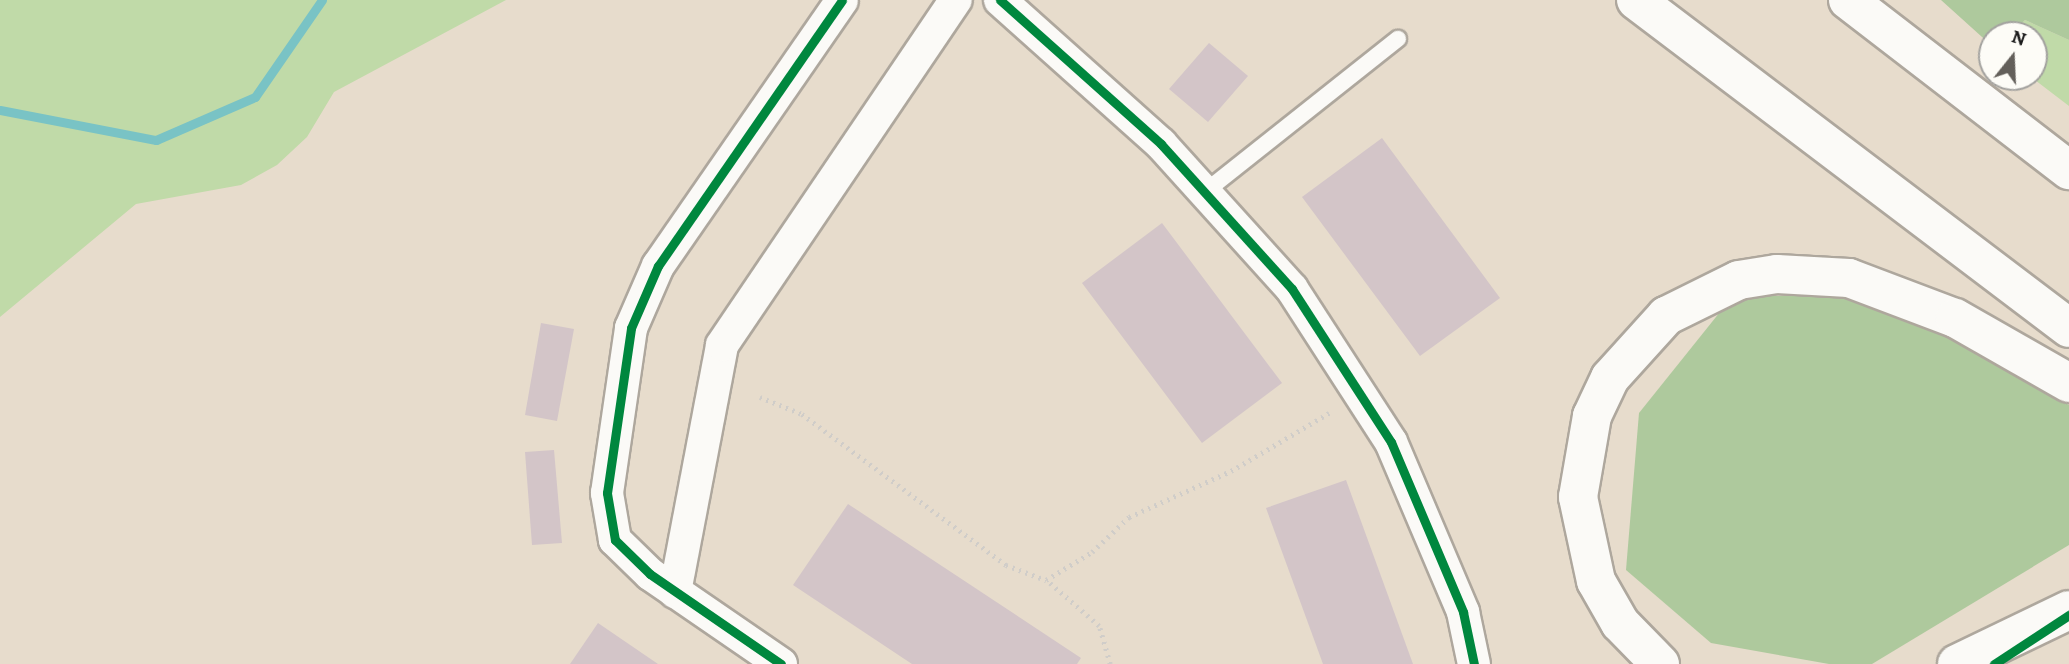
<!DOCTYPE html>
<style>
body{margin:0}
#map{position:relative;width:2069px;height:664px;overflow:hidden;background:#e7dccc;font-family:Alegreya,serif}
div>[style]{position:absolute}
.green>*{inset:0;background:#c0daa8}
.forest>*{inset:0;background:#aec99d}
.stream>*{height:9px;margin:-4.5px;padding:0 4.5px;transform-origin:4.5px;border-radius:4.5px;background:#79c3c5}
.building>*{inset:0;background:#d3c5c8}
.path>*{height:4.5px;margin-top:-2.25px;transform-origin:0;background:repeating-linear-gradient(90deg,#d0cdc9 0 2px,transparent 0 7px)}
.roads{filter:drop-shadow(2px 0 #aea79d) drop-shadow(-2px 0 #aea79d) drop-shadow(0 2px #aea79d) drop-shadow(0 -2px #aea79d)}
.lane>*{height:16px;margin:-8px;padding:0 8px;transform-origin:8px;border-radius:8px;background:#fbfaf7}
.street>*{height:32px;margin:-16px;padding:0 16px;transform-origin:16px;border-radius:16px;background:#fbfaf7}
.highway>*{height:38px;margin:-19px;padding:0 19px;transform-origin:19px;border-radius:19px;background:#fbfaf7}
.cycleway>*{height:9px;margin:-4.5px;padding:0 4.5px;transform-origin:4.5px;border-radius:4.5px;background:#00873e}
span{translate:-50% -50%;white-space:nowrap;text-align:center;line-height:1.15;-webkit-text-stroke:6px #fdfcf7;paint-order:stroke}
.north{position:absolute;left:1978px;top:21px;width:70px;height:70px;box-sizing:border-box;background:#fdfcf7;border:2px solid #a3a29f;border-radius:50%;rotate:18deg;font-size:19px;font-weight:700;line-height:28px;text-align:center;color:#1c1c1c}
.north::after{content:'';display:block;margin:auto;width:24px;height:32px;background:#635f5a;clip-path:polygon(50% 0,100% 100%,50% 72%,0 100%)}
</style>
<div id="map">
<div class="green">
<i style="clip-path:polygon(0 0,506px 0,334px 92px,307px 137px,277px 165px,241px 185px,136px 204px,0 317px)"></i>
<i style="clip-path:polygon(2025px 20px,2069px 40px,2069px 106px,2031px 77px,2034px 35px,2010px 35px)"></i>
</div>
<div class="forest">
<i style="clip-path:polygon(1941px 0,2069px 0,2069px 40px,2025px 20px,2010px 35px,1992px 35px,1992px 46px)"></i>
<i style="clip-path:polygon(1845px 294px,1995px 356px,2069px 405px,2069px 545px,1872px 664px,1829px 664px,1711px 643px,1626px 570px,1639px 413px,1732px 297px)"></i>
</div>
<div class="stream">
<i style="left:0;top:110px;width:159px;rotate:10.9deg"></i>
<i style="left:156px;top:140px;width:108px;rotate:-23.5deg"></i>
<i style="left:255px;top:97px;width:118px;rotate:-55.4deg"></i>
</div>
<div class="building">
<i style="clip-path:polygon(1209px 43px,1248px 76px,1208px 122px,1169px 89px)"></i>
<i style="clip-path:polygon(1382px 138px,1500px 298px,1420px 356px,1302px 197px)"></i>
<i style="clip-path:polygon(1162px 223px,1282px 383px,1202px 443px,1082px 283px)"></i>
<i style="clip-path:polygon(541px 323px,574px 329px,557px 421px,525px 415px)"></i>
<i style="clip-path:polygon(554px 450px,562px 543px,532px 545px,525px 452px)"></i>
<i style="clip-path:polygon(1346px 480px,1413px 664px,1323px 664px,1266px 508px)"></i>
<i style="clip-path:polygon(848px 504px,1081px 658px,1077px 664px,912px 664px,793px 585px)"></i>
<i style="clip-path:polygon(598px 623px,658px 664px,570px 664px)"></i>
</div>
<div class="path">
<i style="left:760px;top:397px;width:45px;rotate:22deg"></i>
<i style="left:802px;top:414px;width:254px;rotate:36.5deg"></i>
<i style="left:1006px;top:565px;width:43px;rotate:20.6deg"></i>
<i style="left:1110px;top:664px;width:40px;rotate:-106deg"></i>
<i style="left:1099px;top:626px;width:70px;rotate:-139deg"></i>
<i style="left:1046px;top:580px;width:54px;rotate:-31.3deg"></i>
<i style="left:1092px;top:552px;width:51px;rotate:-43.4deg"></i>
<i style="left:1129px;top:517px;width:112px;rotate:-24.3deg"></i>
<i style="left:1231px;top:471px;width:114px;rotate:-30.6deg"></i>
</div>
<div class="roads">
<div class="lane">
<i style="left:1206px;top:191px;width:245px;rotate:-38.4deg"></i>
</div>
<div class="street">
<i style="left:1000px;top:0;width:216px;rotate:41.8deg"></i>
<i style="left:1161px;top:144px;width:195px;rotate:47.9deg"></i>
<i style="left:1292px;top:289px;width:182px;rotate:57.1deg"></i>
<i style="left:1391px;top:442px;width:185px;rotate:67deg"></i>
<i style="left:1463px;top:612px;width:53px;rotate:78.1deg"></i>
<i style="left:675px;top:592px;width:251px;rotate:-79.2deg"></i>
<i style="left:722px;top:345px;width:417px;rotate:-55.9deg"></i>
<i style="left:781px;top:664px;width:159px;rotate:-145.5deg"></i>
<i style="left:650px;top:574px;width:49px;rotate:-135.8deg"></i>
<i style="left:615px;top:540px;width:48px;rotate:-99.7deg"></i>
<i style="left:607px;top:493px;width:167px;rotate:-81.7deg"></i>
<i style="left:631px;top:328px;width:68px;rotate:-66.5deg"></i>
<i style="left:658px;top:266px;width:323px;rotate:-55.3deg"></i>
</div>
<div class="highway">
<i style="left:1636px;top:0;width:543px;rotate:37.14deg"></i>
<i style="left:1848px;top:0;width:279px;rotate:37.6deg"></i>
<i style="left:1660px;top:664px;width:57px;rotate:-134.3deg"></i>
<i style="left:1620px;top:623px;width:48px;rotate:-119.7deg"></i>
<i style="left:1596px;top:581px;width:86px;rotate:-102.1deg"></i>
<i style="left:1578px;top:497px;width:82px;rotate:-80.2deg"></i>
<i style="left:1592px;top:416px;width:42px;rotate:-64.7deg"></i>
<i style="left:1610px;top:378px;width:84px;rotate:-47.9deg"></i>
<i style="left:1666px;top:316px;width:81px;rotate:-26.3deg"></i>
<i style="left:1739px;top:280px;width:38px;rotate:-9deg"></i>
<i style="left:1777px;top:274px;width:72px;rotate:3.2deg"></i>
<i style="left:1849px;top:278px;width:113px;rotate:20.7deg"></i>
<i style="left:1955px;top:318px;width:131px;rotate:29.7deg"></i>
<i style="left:1957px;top:664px;width:124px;rotate:-25.7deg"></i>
</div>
</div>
<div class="cycleway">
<i style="left:1000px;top:0;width:216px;rotate:41.8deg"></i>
<i style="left:1161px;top:144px;width:195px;rotate:47.9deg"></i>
<i style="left:1292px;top:289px;width:182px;rotate:57.1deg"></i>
<i style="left:1391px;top:442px;width:185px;rotate:67deg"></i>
<i style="left:1463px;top:612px;width:53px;rotate:78.1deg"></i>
<i style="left:781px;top:664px;width:159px;rotate:-145.5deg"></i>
<i style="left:650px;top:574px;width:49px;rotate:-135.8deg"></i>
<i style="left:615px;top:540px;width:48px;rotate:-99.7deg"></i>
<i style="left:607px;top:493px;width:167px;rotate:-81.7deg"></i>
<i style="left:631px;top:328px;width:68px;rotate:-66.5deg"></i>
<i style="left:658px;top:266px;width:323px;rotate:-55.3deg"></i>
<i style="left:1994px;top:664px;width:90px;rotate:-33.2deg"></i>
</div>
<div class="north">N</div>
</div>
